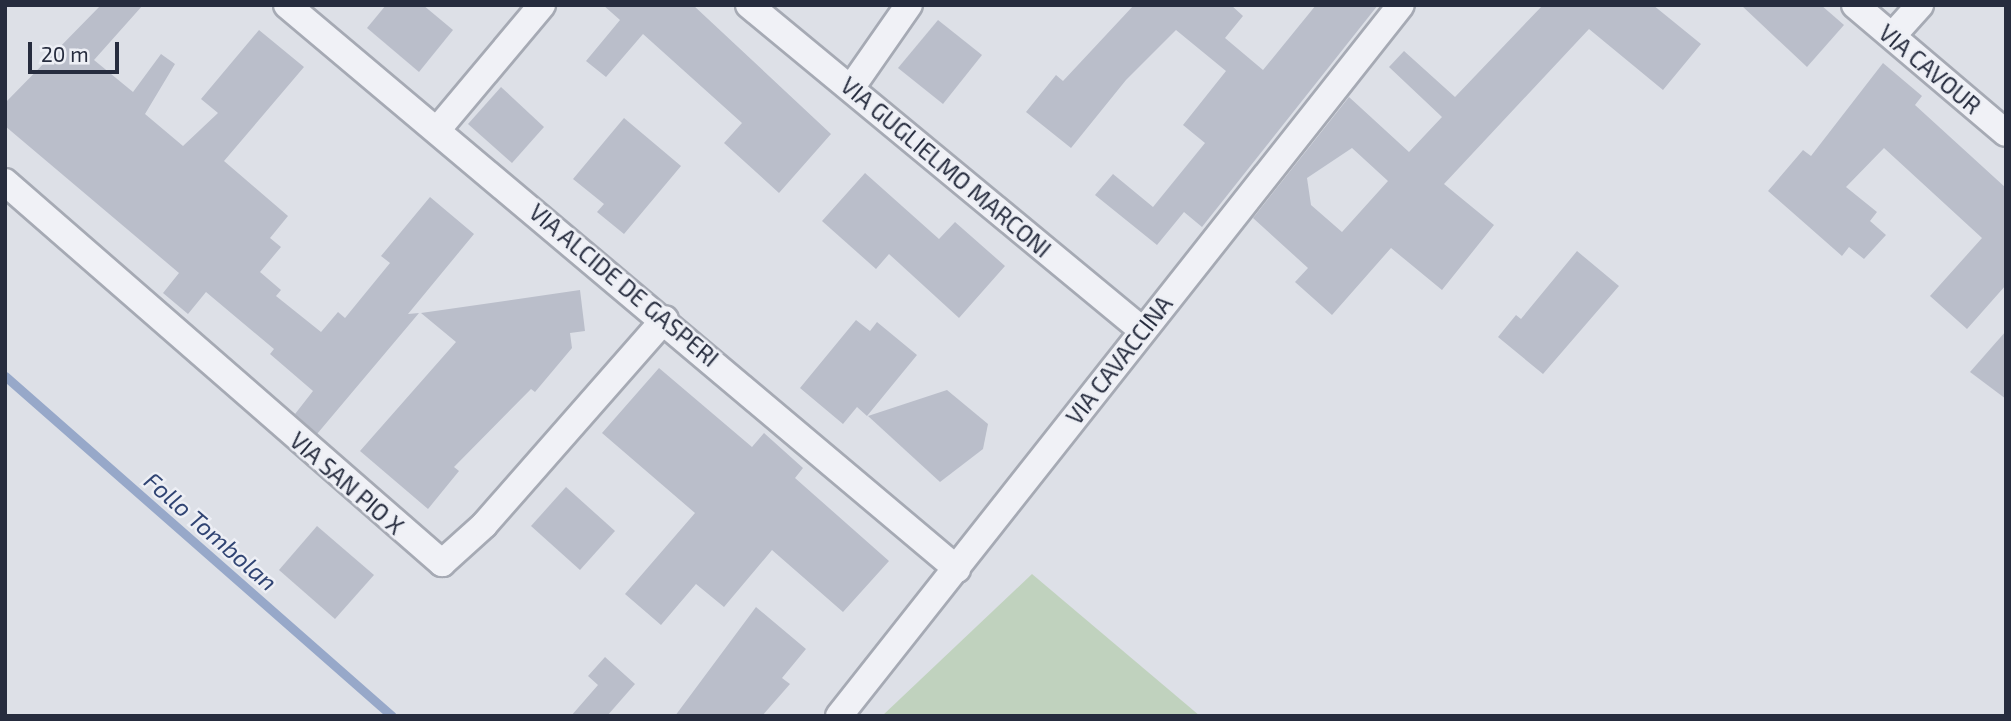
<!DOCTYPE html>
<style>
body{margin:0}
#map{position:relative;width:2011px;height:721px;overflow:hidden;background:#dde0e7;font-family:"Exo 2",sans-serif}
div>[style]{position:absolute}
.green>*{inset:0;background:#c0d2be}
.stream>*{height:9px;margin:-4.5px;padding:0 4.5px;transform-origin:4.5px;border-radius:4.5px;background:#97a8c9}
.building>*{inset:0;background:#babeca}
.roads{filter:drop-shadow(2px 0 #a6aab4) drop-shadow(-2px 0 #a6aab4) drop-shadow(0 2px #a6aab4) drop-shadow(0 -2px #a6aab4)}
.street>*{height:26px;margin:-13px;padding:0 13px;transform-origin:13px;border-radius:13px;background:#f0f1f6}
span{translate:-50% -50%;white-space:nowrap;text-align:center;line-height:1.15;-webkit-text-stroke:5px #edeff5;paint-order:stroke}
.street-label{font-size:23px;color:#262c3e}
.water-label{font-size:24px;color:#304473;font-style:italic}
.frame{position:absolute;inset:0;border:7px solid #262c3e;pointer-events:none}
.scale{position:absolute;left:28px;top:42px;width:91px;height:32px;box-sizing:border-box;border:4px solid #262c3e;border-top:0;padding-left:9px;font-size:21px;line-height:24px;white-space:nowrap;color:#262c3e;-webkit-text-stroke:5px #edeff5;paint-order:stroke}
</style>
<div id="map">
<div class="green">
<i style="clip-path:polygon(1032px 574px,1200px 716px,882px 716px)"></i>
</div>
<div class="stream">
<i style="left:5px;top:376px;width:515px;rotate:41.3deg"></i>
</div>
<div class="building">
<i style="clip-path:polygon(101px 5px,143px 5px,94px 60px,133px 92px,161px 54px,175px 64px,145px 114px,183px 146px,218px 113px,201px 99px,259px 30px,304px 67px,224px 161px,288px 216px,270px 238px,281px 247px,260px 272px,281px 290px,276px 296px,321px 332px,338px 312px,345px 318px,390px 263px,381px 256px,430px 197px,474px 234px,408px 314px,419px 313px,317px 434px,295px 414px,313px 391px,270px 354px,274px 349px,206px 292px,188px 314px,163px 293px,179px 273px,5px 126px,5px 103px)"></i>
<i style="clip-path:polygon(386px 5px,423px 5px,453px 30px,419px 72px,367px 28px)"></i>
<i style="clip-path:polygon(603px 5px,693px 5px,831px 134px,779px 193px,724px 143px,742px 123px,643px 34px,606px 77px,586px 61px,620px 20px)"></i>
<i style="clip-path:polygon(1134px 5px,1231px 5px,1243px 16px,1225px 38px,1263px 70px,1316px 5px,1378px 5px,1202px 227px,1184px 212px,1157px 245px,1095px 195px,1113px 174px,1153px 207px,1205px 143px,1183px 125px,1226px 71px,1176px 30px,1126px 80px,1071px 148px,1026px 112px,1056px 75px,1063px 81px)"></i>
<i style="clip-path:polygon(evenodd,1543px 5px,1653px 5px,1701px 44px,1663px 90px,1589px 29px,1444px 184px,1494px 225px,1442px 290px,1391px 248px,1332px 315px,1295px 282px,1308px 268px,1253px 218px,1349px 97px,1409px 152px,1442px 117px,1389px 67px,1404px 51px,1455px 97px,1543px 5px,1352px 148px,1388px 181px,1342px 232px,1311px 205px,1307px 178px,1352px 148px)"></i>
<i style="clip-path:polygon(1741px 5px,1821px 5px,1844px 25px,1807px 67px)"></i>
<i style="clip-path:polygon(938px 20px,982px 55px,943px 104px,898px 68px)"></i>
<i style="clip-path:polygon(1883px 63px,1922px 96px,1915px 105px,2006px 188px,2006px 285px,1967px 329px,1930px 296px,1982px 238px,1884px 148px,1846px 187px,1877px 212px,1870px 221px,1886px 235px,1864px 259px,1849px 247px,1842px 256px,1768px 191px,1803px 150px,1811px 156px)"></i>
<i style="clip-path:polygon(501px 87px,544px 127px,512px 163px,468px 124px)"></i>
<i style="clip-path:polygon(624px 118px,681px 166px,624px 234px,597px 212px,604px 204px,573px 179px)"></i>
<i style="clip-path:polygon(865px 173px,939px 239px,955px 222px,1005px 266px,959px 318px,889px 254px,876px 269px,822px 221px)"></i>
<i style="clip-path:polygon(1577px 251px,1619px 286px,1543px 374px,1498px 337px,1516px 315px,1521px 319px)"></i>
<i style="clip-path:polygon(580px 290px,585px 331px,570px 333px,572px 348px,535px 392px,531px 389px,454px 467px,459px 471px,428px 509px,360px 451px,456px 342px,421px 313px)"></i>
<i style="clip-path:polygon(856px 320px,870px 331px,877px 322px,917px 355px,867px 416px,857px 407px,843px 424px,800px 388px)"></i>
<i style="clip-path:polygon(2006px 331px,2006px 399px,1970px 372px)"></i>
<i style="clip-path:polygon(659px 368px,752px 447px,764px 433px,803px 468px,795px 478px,889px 561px,843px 612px,772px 550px,724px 607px,696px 584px,661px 625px,625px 594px,695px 513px,602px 433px)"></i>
<i style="clip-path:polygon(947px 390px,988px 424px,983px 449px,940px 482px,868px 416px)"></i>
<i style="clip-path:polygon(566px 487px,615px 531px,580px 570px,531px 526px)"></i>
<i style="clip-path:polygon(317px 526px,374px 575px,335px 619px,279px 570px)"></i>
<i style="clip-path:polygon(756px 607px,806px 649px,782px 678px,790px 684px,762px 716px,675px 716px)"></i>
<i style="clip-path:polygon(605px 657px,635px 684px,607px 716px,571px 716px,598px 685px,588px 676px)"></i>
</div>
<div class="roads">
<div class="street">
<i style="left:287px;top:5px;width:876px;rotate:40.09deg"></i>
<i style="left:749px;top:5px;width:510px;rotate:39.59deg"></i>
<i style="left:1855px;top:5px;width:198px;rotate:40.3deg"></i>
<i style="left:1894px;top:34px;width:39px;rotate:-48deg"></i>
<i style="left:851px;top:88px;width:101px;rotate:-55.1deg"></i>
<i style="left:438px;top:129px;width:162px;rotate:-50deg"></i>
<i style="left:5px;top:182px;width:580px;rotate:41.08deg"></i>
<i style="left:442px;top:563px;width:57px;rotate:-42.1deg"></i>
<i style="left:484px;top:525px;width:274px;rotate:-48.7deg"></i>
<i style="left:839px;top:716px;width:906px;rotate:-51.68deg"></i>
</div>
</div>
<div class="street-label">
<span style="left:1930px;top:69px;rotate:40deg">VIA CAVOUR</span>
<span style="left:946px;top:167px;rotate:40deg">VIA GUGLIELMO MARCONI</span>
<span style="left:624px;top:285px;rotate:40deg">VIA ALCIDE DE GASPERI</span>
<span style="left:1119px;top:360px;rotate:-52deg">VIA CAVACCINA</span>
<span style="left:347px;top:483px;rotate:41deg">VIA SAN PIO X</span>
</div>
<div class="water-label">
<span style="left:211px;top:531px;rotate:41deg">Follo Tombolan</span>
</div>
<div class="frame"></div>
<div class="scale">20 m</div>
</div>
